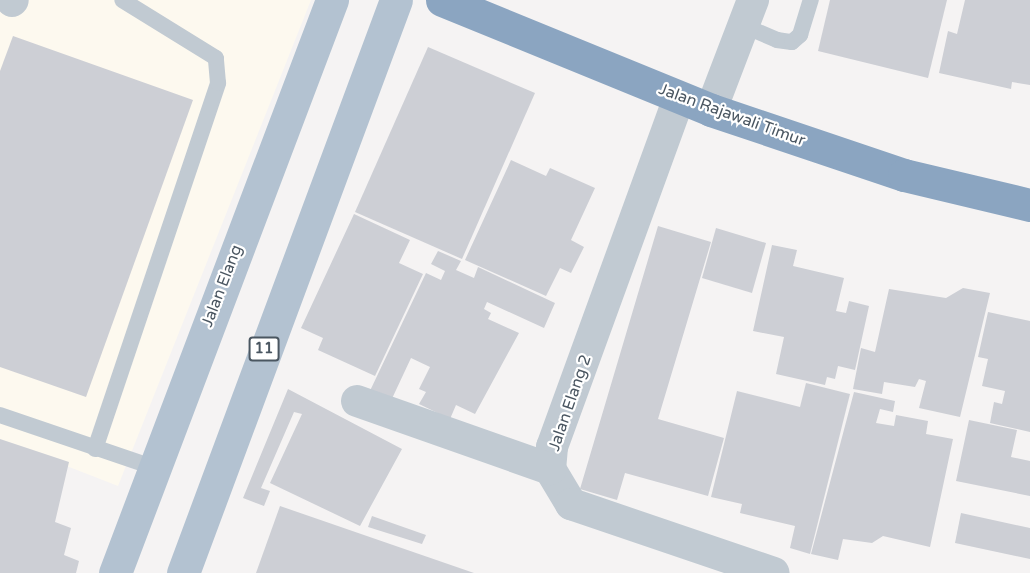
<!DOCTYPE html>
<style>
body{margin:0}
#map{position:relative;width:1030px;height:573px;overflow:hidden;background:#f5f3f3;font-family:"Varela Round",sans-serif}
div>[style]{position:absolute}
.commercial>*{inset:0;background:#fdf9ef}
.building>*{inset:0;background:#cdcfd5}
.lane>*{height:16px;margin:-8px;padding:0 8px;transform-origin:8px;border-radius:8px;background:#c1cad2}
.street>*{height:32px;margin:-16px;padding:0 16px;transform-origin:16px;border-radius:16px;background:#c1cad2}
.primary>*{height:33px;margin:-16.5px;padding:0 16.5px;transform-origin:16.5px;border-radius:16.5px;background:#b3c2d1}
.highway>*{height:33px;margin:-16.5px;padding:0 16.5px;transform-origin:16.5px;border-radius:16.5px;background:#8ba5c1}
span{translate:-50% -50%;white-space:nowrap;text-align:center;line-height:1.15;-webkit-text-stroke:4.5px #fff;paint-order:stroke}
.shield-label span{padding:2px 4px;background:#fff;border:2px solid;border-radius:4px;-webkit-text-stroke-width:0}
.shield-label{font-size:15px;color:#4a5661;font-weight:700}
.street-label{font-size:16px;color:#4a5661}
</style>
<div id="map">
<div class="commercial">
<i style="clip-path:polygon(3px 0,311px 0,118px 486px,0 440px,0 8px)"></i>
</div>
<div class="building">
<i style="clip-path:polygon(830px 0,947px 0,928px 78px,818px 51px)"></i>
<i style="clip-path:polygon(965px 0,1030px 0,1030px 85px,1012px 82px,1011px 89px,939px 73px,948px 31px,957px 34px)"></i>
<i style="clip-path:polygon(13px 36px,193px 100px,86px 397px,0 367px,0 71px)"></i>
<i style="clip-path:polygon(428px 47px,535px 93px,462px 259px,355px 212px)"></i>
<i style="clip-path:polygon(511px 160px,546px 176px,550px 168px,595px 188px,571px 240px,584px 247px,571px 273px,560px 268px,546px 296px,465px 260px)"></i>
<i style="clip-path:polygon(354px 214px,410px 240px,399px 263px,423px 274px,375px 376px,318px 350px,323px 338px,301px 328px)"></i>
<i style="clip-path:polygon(658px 226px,711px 242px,658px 419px,724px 438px,708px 496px,625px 473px,617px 500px,580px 489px)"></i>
<i style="clip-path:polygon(716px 228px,766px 243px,752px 293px,702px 278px)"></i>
<i style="clip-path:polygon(772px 245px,797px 250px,793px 266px,844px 278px,836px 311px,846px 313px,849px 301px,869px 306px,855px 370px,838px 366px,835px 379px,827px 377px,825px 385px,776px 374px,784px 337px,753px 331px)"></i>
<i style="clip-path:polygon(438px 251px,461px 261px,456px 270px,474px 278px,478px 267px,555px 303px,544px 328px,487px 302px,484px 309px,491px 313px,488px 319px,519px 333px,475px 414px,456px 405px,450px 419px,419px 404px,426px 392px,419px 389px,430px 367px,411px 358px,389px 405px,368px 395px,426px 273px,441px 280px,445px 271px,431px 264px)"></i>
<i style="clip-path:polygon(963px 288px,990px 293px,960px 417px,919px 408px,926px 381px,919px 379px,915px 387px,884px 382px,882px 394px,853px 389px,861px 348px,875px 352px,889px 289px,946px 298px)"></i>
<i style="clip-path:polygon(988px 312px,1030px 321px,1030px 432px,990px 423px,994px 402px,1002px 404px,1005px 391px,982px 386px,988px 359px,978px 357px)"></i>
<i style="clip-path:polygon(806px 383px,850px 394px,810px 554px,790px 548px,795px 526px,740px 513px,742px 504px,711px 497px,737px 391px,800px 407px)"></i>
<i style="clip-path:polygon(288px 389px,402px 449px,360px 526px,270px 483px,302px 414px,294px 412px,261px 488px,270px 491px,264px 506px,243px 498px)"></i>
<i style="clip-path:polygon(854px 392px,895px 401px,893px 412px,880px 409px,876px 423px,894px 426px,896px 415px,928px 421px,926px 434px,953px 439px,930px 547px,883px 536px,872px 543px,843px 539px,838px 560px,811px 554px)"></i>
<i style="clip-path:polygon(969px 420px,1017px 430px,1011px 457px,1030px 461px,1030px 496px,956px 481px)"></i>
<i style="clip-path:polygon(0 439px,69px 462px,55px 522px,71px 528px,64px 555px,79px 561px,76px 573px,0 573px)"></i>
<i style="clip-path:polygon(280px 506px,474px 573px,256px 573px)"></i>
<i style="clip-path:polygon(961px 513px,1030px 528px,1030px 559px,955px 543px)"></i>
<i style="clip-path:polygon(372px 516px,426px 535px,422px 544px,368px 527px)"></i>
</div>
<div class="lane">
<i style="left:742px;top:25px;width:38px;rotate:23deg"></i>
<i style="left:777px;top:40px;width:15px;rotate:8deg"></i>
<i style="left:792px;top:42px;width:11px;rotate:-41deg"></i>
<i style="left:800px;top:35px;width:37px;rotate:-73deg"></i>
<i style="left:0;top:415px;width:162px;rotate:18.8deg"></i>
<i style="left:95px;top:449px;width:386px;rotate:-71.4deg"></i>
<i style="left:218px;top:83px;width:25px;rotate:-95deg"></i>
<i style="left:216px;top:58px;width:110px;rotate:-148.3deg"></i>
</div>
<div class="street">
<i style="left:12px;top:1px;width:1px;rotate:-45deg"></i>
<i style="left:679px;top:98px;width:371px;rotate:110deg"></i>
<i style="left:552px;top:447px;width:22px;rotate:95deg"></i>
<i style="left:550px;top:469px;width:41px;rotate:59deg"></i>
<i style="left:571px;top:504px;width:214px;rotate:18.8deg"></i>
<i style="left:711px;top:110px;width:118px;rotate:-69.1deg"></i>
<i style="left:357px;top:401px;width:205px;rotate:19.4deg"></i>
</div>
<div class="primary">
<i style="left:115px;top:573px;width:613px;rotate:-69.26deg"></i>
<i style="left:183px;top:573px;width:611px;rotate:-69.61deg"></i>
</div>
<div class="highway">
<i style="left:442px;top:0;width:291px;rotate:22.2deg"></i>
<i style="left:711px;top:110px;width:204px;rotate:18.6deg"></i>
<i style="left:904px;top:175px;width:130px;rotate:13.4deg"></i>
</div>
<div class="shield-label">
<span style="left:264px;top:349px">11</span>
</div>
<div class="street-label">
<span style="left:732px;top:115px;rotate:20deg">Jalan Rajawali Timur</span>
<span style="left:222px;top:286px;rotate:-69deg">Jalan Elang</span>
<span style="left:570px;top:403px;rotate:-71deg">Jalan Elang 2</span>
</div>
</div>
